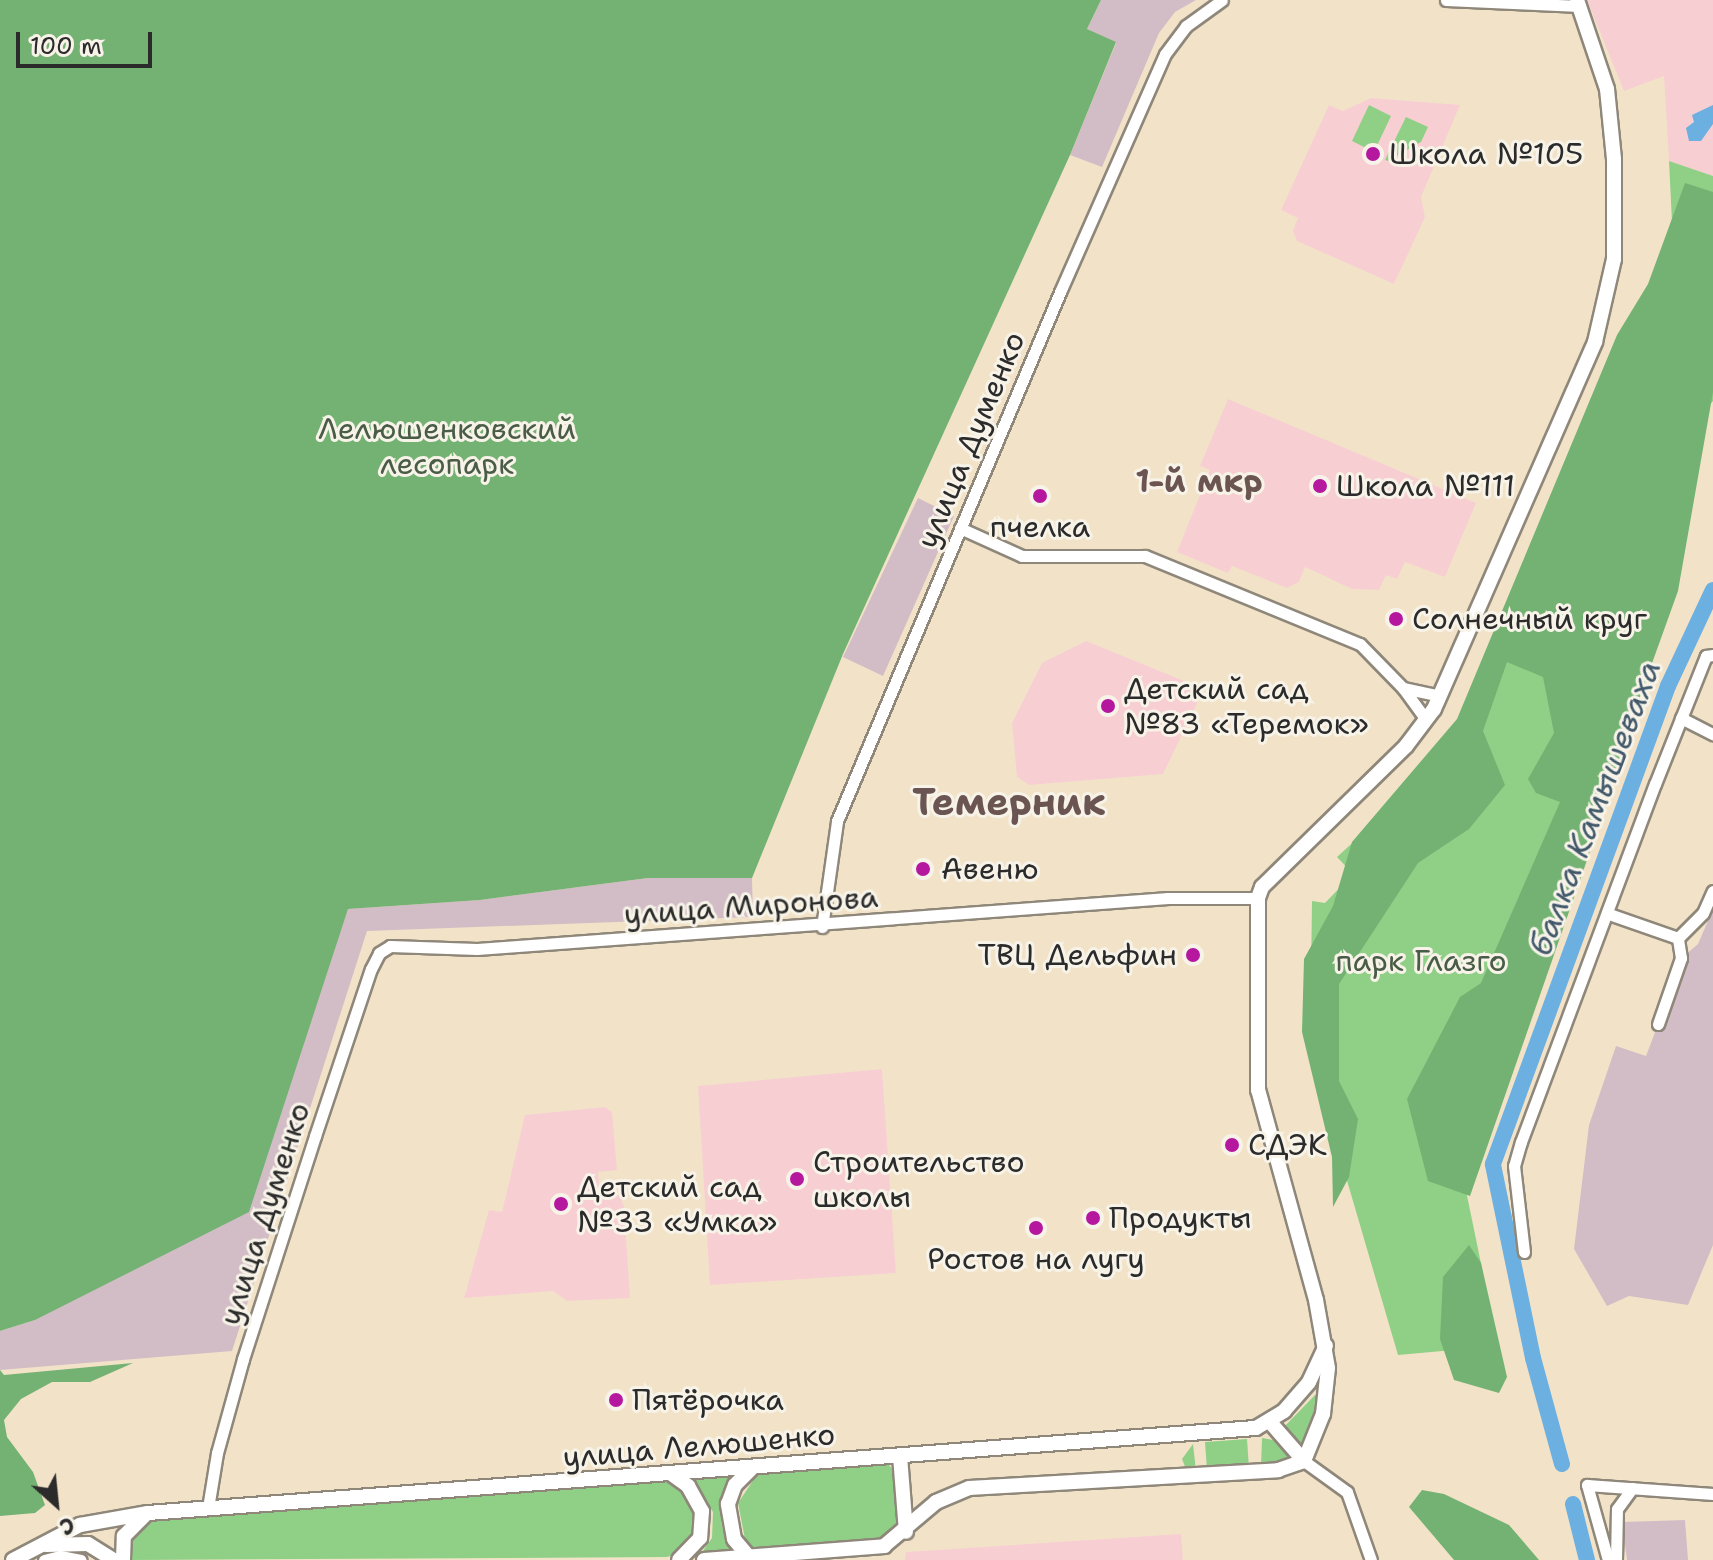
<!DOCTYPE html>
<meta charset="utf-8">
<style>
body{margin:0}
#map{position:relative;width:1713px;height:1560px;overflow:hidden;background:#f2e3c8;font-family:"Shantell Sans",sans-serif}
div>[style]{position:absolute}
.built>*{inset:0;background:#f7cfd3}
.industrial>*{inset:0;background:#d2bdc7}
.green>*{inset:0;background:#90cf86}
.forest>*{inset:0;background:#74b273}
.water>*{inset:0;background:#6cafe1}
.river>*{height:16px;margin:-8px;padding:0 8px;transform-origin:8px;border-radius:8px;background:#6cafe1}
.roads{filter:drop-shadow(2px 0 #8e877a) drop-shadow(-2px 0 #8e877a) drop-shadow(0 2px #8e877a) drop-shadow(0 -2px #8e877a)}
.minor>*{height:11px;margin:-5.5px;padding:0 5.5px;transform-origin:5.5px;border-radius:5.5px;background:#fff}
.tertiary>*{height:14px;margin:-7px;padding:0 7px;transform-origin:7px;border-radius:7px;background:#fff}
.dots>*{width:22px;height:22px;translate:-50% -50%;box-sizing:border-box;border:4px solid #f7f3e8;border-radius:50%}
span{translate:-50% -50%;white-space:nowrap;text-align:center;line-height:1.15;-webkit-text-stroke:6px #f7f3e8;paint-order:stroke}
.poi-label{font-size:30px;color:#2b2b2b}
.left{translate:0 -50%;text-align:left}
.right{translate:-100% -50%;text-align:right}
.park-label{font-size:30px;color:#495c46}
.street-label{font-size:30px;color:#2b2b2b}
.neighbourhood-label{font-size:32px;color:#6b5552;font-weight:700}
.water-label{font-size:32px;color:#42596b;font-style:italic}
.district-label{font-size:38px;color:#6b5552;font-weight:700}
.north{position:absolute;left:16px;top:1464px;width:80px;height:80px;-webkit-text-stroke:6px #f7f3e8;paint-order:stroke;rotate:153deg;font-size:22px;font-weight:700;line-height:32px;text-align:center;color:#2b2b2b}
.north::after{content:'';display:block;margin:auto;width:28px;height:36px;background:#2b2b2b;clip-path:polygon(50% 0,100% 100%,50% 72%,0 100%)}
.scale{position:absolute;left:16px;top:32px;width:136px;height:36px;box-sizing:border-box;border:4px solid #2b2b2b;border-top:0;padding-left:10px;font-size:24px;line-height:28px;white-space:nowrap;color:#2b2b2b;-webkit-text-stroke:6px #f7f3e8;paint-order:stroke}
</style>
<div id="map">
<div class="built">
<i style="clip-path:polygon(1587px 0,1713px 0,1713px 176px,1669px 161px,1664px 76px,1624px 91px)"></i>
<i style="clip-path:polygon(1371px 98px,1460px 105px,1421px 197px,1425px 217px,1394px 284px,1297px 241px,1293px 231px,1298px 218px,1281px 210px,1329px 105px,1343px 111px)"></i>
<i style="clip-path:polygon(1228px 399px,1476px 503px,1445px 577px,1405px 562px,1397px 579px,1386px 575px,1379px 590px,1352px 589px,1305px 567px,1299px 582px,1287px 588px,1232px 566px,1228px 573px,1177px 552px,1210px 470px,1200px 466px)"></i>
<i style="clip-path:polygon(1086px 641px,1204px 689px,1163px 774px,1029px 785px,1017px 777px,1012px 723px,1042px 663px)"></i>
<i style="clip-path:polygon(882px 1069px,896px 1273px,710px 1285px,698px 1086px)"></i>
<i style="clip-path:polygon(605px 1107px,612px 1112px,617px 1170px,598px 1172px,600px 1197px,619px 1195px,624px 1206px,630px 1298px,567px 1301px,553px 1291px,464px 1298px,489px 1210px,502px 1212px,525px 1115px)"></i>
<i style="clip-path:polygon(1181px 1534px,1183px 1560px,905px 1560px,906px 1552px)"></i>
</div>
<div class="industrial">
<i style="clip-path:polygon(1101px 0,1196px 0,1175px 12px,1159px 33px,1102px 167px,1070px 155px,1116px 43px,1087px 29px)"></i>
<i style="clip-path:polygon(918px 498px,954px 516px,883px 676px,843px 657px)"></i>
<i style="clip-path:polygon(648px 878px,752px 878px,753px 917px,367px 931px,232px 1351px,0 1370px,0 1331px,35px 1320px,332px 952px,348px 909px,480px 900px)"></i>
<i style="clip-path:polygon(1713px 909px,1713px 1245px,1688px 1305px,1629px 1296px,1607px 1306px,1574px 1249px,1589px 1125px,1616px 1046px,1646px 1056px,1684px 956px,1698px 944px)"></i>
<i style="clip-path:polygon(1685px 1520px,1688px 1560px,1627px 1560px,1622px 1522px)"></i>
</div>
<div class="green">
<i style="clip-path:polygon(1369px 105px,1391px 116px,1374px 152px,1352px 141px)"></i>
<i style="clip-path:polygon(1406px 117px,1428px 127px,1421px 142px,1388px 161px,1385px 160px)"></i>
<i style="clip-path:polygon(1669px 161px,1713px 176px,1713px 401px,1703px 413px,1464px 1181px,1498px 1346px,1398px 1355px,1310px 1054px,1312px 901px,1325px 903px,1353px 874px,1337px 857px,1463px 742px,1674px 263px)"></i>
<i style="clip-path:polygon(1317px 1393px,1320px 1398px,1305px 1451px,1283px 1428px)"></i>
<i style="clip-path:polygon(1262px 1438px,1273px 1440px,1292px 1461px,1261px 1466px)"></i>
<i style="clip-path:polygon(1247px 1439px,1249px 1468px,1207px 1470px,1205px 1442px)"></i>
<i style="clip-path:polygon(1193px 1444px,1196px 1471px,1186px 1469px,1182px 1459px)"></i>
<i style="clip-path:polygon(888px 1464px,894px 1471px,900px 1529px,883px 1543px,752px 1549px,745px 1539px,738px 1503px,758px 1473px)"></i>
<i style="clip-path:polygon(741px 1473px,720px 1503px,722px 1527px,735px 1553px,700px 1555px,712px 1538px,713px 1512px,688px 1475px)"></i>
<i style="clip-path:polygon(665px 1479px,694px 1499px,697px 1531px,678px 1553px,667px 1557px,130px 1560px,131px 1537px,145px 1522px)"></i>
</div>
<div class="forest">
<i style="clip-path:polygon(0 0,1101px 0,1087px 29px,1116px 42px,1070px 155px,843px 654px,752px 878px,648px 878px,480px 900px,348px 909px,249px 1212px,35px 1320px,0 1331px)"></i>
<i style="clip-path:polygon(1685px 183px,1713px 192px,1713px 392px,1678px 591px,1637px 705px,1640px 708px,1470px 1196px,1428px 1181px,1407px 1099px,1460px 997px,1481px 983px,1560px 802px,1536px 793px,1528px 779px,1554px 733px,1543px 677px,1507px 662px,1483px 731px,1505px 785px,1469px 829px,1418px 863px,1339px 984px,1339px 1081px,1358px 1119px,1349px 1177px,1333px 1207px,1332px 1157px,1302px 1032px,1304px 959px,1333px 906px,1352px 842px,1457px 719px,1617px 335px,1648px 284px)"></i>
<i style="clip-path:polygon(1469px 1245px,1481px 1263px,1507px 1377px,1499px 1393px,1454px 1380px,1440px 1339px,1443px 1277px)"></i>
<i style="clip-path:polygon(133px 1363px,90px 1382px,52px 1382px,21px 1399px,4px 1420px,7px 1437px,33px 1472px,45px 1505px,35px 1513px,0 1516px,0 1370px,4px 1375px)"></i>
<i style="clip-path:polygon(1422px 1490px,1444px 1494px,1509px 1525px,1539px 1560px,1454px 1560px,1409px 1507px)"></i>
</div>
<div class="water">
<i style="clip-path:polygon(1713px 105px,1713px 124px,1701px 141px,1689px 141px,1686px 128px,1694px 122px,1692px 115px)"></i>
</div>
<div class="river">
<i style="left:1562px;top:1464px;width:110px;rotate:-105.3deg"></i>
<i style="left:1533px;top:1358px;width:198px;rotate:-101.7deg"></i>
<i style="left:1493px;top:1164px;width:509px;rotate:-69.89deg"></i>
<i style="left:1668px;top:686px;width:106px;rotate:-64.9deg"></i>
<i style="left:1573px;top:1504px;width:58px;rotate:76deg"></i>
</div>
<div class="roads">
<div class="minor">
<i style="left:1446px;top:0;width:134px;rotate:2.6deg"></i>
<i style="left:960px;top:528px;width:68px;rotate:24.3deg"></i>
<i style="left:1022px;top:556px;width:123px"></i>
<i style="left:1145px;top:556px;width:232px;rotate:22.3deg"></i>
<i style="left:1360px;top:644px;width:62px;rotate:45.7deg"></i>
<i style="left:1403px;top:688px;width:38px;rotate:12deg"></i>
<i style="left:1403px;top:688px;width:39px;rotate:54deg"></i>
<i style="left:1681px;top:718px;width:36px;rotate:27deg"></i>
<i style="left:1609px;top:914px;width:73px;rotate:19.2deg"></i>
<i style="left:822px;top:927px;width:107px;rotate:-81.9deg"></i>
<i style="left:837px;top:821px;width:574px;rotate:-67.14deg"></i>
<i style="left:1060px;top:292px;width:260px;rotate:-66.2deg"></i>
<i style="left:1165px;top:54px;width:35px;rotate:-53deg"></i>
<i style="left:1186px;top:26px;width:44px;rotate:-35.8deg"></i>
<i style="left:1658px;top:1024px;width:70px;rotate:-70.8deg"></i>
<i style="left:1681px;top:958px;width:20px;rotate:-99deg"></i>
<i style="left:1678px;top:938px;width:35px;rotate:-45deg"></i>
<i style="left:1703px;top:913px;width:24px;rotate:-66deg"></i>
<i style="left:1524px;top:1252px;width:87px;rotate:-96.6deg"></i>
<i style="left:1514px;top:1166px;width:25px;rotate:-74deg"></i>
<i style="left:1521px;top:1142px;width:382px;rotate:-69.5deg"></i>
<i style="left:1655px;top:784px;width:138px;rotate:-68.3deg"></i>
<i style="left:1706px;top:656px;width:7px;rotate:-8deg"></i>
<i style="left:1304px;top:1461px;width:53px;rotate:35.8deg"></i>
<i style="left:1347px;top:1492px;width:72px;rotate:70.6deg"></i>
<i style="left:208px;top:1508px;width:56px;rotate:-80.7deg"></i>
<i style="left:217px;top:1453px;width:98px;rotate:-74.5deg"></i>
<i style="left:243px;top:1359px;width:234px;rotate:-72.1deg"></i>
<i style="left:315px;top:1136px;width:176px;rotate:-71.5deg"></i>
<i style="left:371px;top:969px;width:18px;rotate:-63deg"></i>
<i style="left:379px;top:953px;width:13px;rotate:-32deg"></i>
<i style="left:390px;top:946px;width:87px;rotate:2deg"></i>
<i style="left:477px;top:949px;width:693px;rotate:-4.22deg"></i>
<i style="left:1168px;top:898px;width:90px"></i>
<i style="left:44px;top:1560px;width:16px;rotate:-14deg"></i>
<i style="left:60px;top:1556px;width:21px;rotate:11deg"></i>
<i style="left:1608px;top:1560px;width:78px;rotate:-105.6deg"></i>
<i style="left:1587px;top:1485px;width:126px;rotate:4.1deg"></i>
<i style="left:1616px;top:1560px;width:51px;rotate:-88.9deg"></i>
<i style="left:1617px;top:1509px;width:26px;rotate:-54deg"></i>
</div>
<div class="tertiary">
<i style="left:1270px;top:1422px;width:52px;rotate:48.9deg"></i>
<i style="left:900px;top:1456px;width:76px;rotate:85.5deg"></i>
<i style="left:673px;top:1475px;width:19px;rotate:36deg"></i>
<i style="left:688px;top:1486px;width:29px;rotate:61deg"></i>
<i style="left:702px;top:1511px;width:27px;rotate:94deg"></i>
<i style="left:700px;top:1538px;width:30px;rotate:134deg"></i>
<i style="left:46px;top:1545px;width:42px;rotate:-1.4deg"></i>
<i style="left:88px;top:1544px;width:31px;rotate:32deg"></i>
<i style="left:749px;top:1557px;width:23px;rotate:-130deg"></i>
<i style="left:734px;top:1539px;width:36px;rotate:-100deg"></i>
<i style="left:728px;top:1504px;width:20px;rotate:-70deg"></i>
<i style="left:735px;top:1485px;width:23px;rotate:-45deg"></i>
<i style="left:13px;top:1560px;width:76px;rotate:-27.6deg"></i>
<i style="left:80px;top:1525px;width:69px;rotate:-10deg"></i>
<i style="left:148px;top:1513px;width:1111px;rotate:-4.39deg"></i>
<i style="left:1256px;top:1428px;width:33px;rotate:-31deg"></i>
<i style="left:1284px;top:1411px;width:38px;rotate:-49deg"></i>
<i style="left:1309px;top:1382px;width:40px;rotate:-65deg"></i>
<i style="left:123px;top:1560px;width:24px;rotate:-88deg"></i>
<i style="left:124px;top:1536px;width:28px;rotate:-45deg"></i>
<i style="left:704px;top:1560px;width:181px;rotate:-4.4deg"></i>
<i style="left:884px;top:1546px;width:68px;rotate:-40.2deg"></i>
<i style="left:936px;top:1502px;width:36px;rotate:-23deg"></i>
<i style="left:969px;top:1488px;width:310px;rotate:-3.3deg"></i>
<i style="left:1278px;top:1470px;width:28px;rotate:-19deg"></i>
<i style="left:1304px;top:1461px;width:51px;rotate:-68deg"></i>
<i style="left:1323px;top:1414px;width:46px;rotate:-83.8deg"></i>
<i style="left:1328px;top:1368px;width:69px;rotate:-100deg"></i>
<i style="left:1316px;top:1300px;width:218px;rotate:-105.4deg"></i>
<i style="left:1258px;top:1090px;width:192px;rotate:-90deg"></i>
<i style="left:1258px;top:898px;width:12px;rotate:-70deg"></i>
<i style="left:1262px;top:887px;width:202px;rotate:-44.4deg"></i>
<i style="left:1406px;top:746px;width:46px;rotate:-52.9deg"></i>
<i style="left:1434px;top:709px;width:401px;rotate:-66.3deg"></i>
<i style="left:1595px;top:342px;width:85px;rotate:-77.1deg"></i>
<i style="left:1614px;top:259px;width:100px;rotate:-90deg"></i>
<i style="left:1614px;top:159px;width:70px;rotate:-95.7deg"></i>
<i style="left:1607px;top:89px;width:94px;rotate:-108.6deg"></i>
</div>
</div>
<div class="dots">
<i style="left:1373px;top:154px;background:#b5179e"></i>
<i style="left:1320px;top:486px;background:#b5179e"></i>
<i style="left:1040px;top:496px;background:#b5179e"></i>
<i style="left:1396px;top:619px;background:#b5179e"></i>
<i style="left:1108px;top:706px;background:#b5179e"></i>
<i style="left:923px;top:869px;background:#b5179e"></i>
<i style="left:1193px;top:955px;background:#b5179e"></i>
<i style="left:1232px;top:1145px;background:#b5179e"></i>
<i style="left:797px;top:1179px;background:#b5179e"></i>
<i style="left:561px;top:1204px;background:#b5179e"></i>
<i style="left:1093px;top:1218px;background:#b5179e"></i>
<i style="left:1036px;top:1228px;background:#b5179e"></i>
<i style="left:616px;top:1400px;background:#b5179e"></i>
</div>
<div class="poi-label">
<span class="left" style="left:1389px;top:154px">Школа №105</span>
<span class="left" style="left:1336px;top:486px">Школа №111</span>
<span style="left:1040px;top:527px">пчелка</span>
<span class="left" style="left:1412px;top:619px">Солнечный круг</span>
<span class="left" style="left:1124px;top:706px">Детский сад<br>№83 «Теремок»</span>
<span class="left" style="left:941px;top:869px">Авеню</span>
<span class="right" style="left:1177px;top:955px">ТВЦ Дельфин</span>
<span class="left" style="left:1248px;top:1145px">СДЭК</span>
<span class="left" style="left:813px;top:1179px">Строительство<br>школы</span>
<span class="left" style="left:577px;top:1204px">Детский сад<br>№33 «Умка»</span>
<span class="left" style="left:1109px;top:1218px">Продукты</span>
<span style="left:1036px;top:1259px">Ростов на лугу</span>
<span class="left" style="left:632px;top:1400px">Пятёрочка</span>
</div>
<div class="park-label">
<span style="left:447px;top:446px">Лелюшенковский<br>лесопарк</span>
<span style="left:1421px;top:961px">парк Глазго</span>
</div>
<div class="street-label">
<span style="left:971px;top:440px;rotate:-67deg">улица Думенко</span>
<span style="left:751px;top:906px;rotate:-4deg">улица Миронова</span>
<span style="left:265px;top:1214px;rotate:-72deg">улица Думенко</span>
<span style="left:699px;top:1446px;rotate:-5deg">улица Лелюшенко</span>
</div>
<div class="neighbourhood-label">
<span style="left:1199px;top:481px">1-й мкр</span>
</div>
<div class="water-label">
<span style="left:1595px;top:808px;rotate:-69deg">балка Камышеваха</span>
</div>
<div class="district-label">
<span style="left:1009px;top:802px">Темерник</span>
</div>
<div class="north">С</div>
<div class="scale">100 m</div>
</div>
